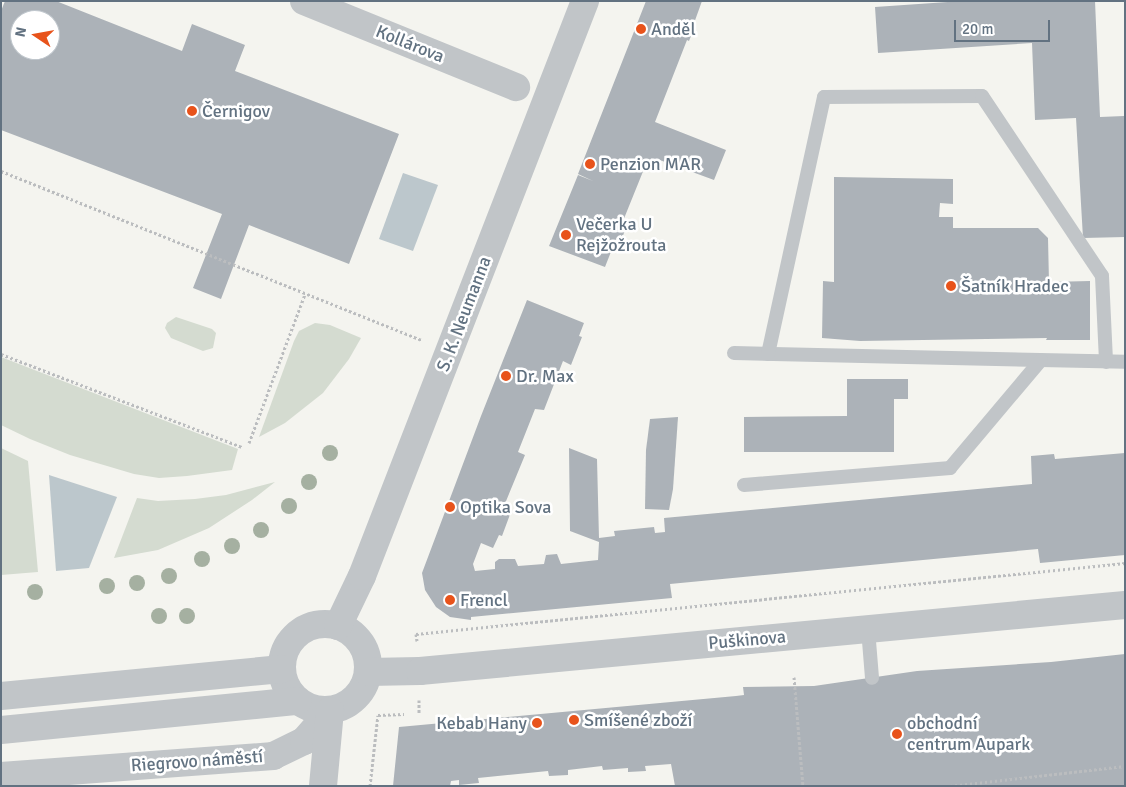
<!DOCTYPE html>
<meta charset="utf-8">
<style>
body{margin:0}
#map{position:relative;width:1126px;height:787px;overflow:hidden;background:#f4f4ef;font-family:Signika,sans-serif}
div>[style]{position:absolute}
.green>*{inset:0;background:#d4dbd0}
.water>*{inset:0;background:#bcc7cc}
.building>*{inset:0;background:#acb2b8}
.path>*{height:3px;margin-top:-1.5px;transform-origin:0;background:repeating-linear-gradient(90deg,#bbbdbf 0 2.5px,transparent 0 5px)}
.lane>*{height:14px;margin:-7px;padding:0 7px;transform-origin:7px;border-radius:7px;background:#c1c5c8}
.street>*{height:28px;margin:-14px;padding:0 14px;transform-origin:14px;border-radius:14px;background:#c1c5c8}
.street>.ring{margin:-14px;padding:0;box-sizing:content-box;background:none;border:28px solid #c1c5c8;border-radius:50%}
.trees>*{width:16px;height:16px;margin:-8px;border-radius:50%;background:#a5b0a1}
.dots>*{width:14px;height:14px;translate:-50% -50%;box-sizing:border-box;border:2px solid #fff;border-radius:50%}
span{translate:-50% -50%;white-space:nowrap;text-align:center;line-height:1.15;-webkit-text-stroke:5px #fff;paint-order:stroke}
.poi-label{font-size:18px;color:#627281}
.left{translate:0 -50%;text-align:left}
.right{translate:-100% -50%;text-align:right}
.street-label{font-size:18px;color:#627281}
.frame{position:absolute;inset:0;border:2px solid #627281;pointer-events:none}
.north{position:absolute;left:10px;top:10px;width:50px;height:50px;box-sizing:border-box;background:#fff;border:1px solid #c0c7cd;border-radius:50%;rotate:282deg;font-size:14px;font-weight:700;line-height:20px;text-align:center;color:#627281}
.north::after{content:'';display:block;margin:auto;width:18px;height:22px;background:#e8531b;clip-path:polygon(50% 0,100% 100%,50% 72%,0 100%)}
.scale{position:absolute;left:954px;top:20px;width:96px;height:22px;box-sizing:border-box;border:2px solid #627281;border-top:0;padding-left:6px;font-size:15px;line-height:18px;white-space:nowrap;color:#627281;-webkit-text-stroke:4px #fff;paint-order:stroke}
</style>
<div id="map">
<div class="green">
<i style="clip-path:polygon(176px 317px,212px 329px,216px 333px,213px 348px,203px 351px,171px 338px,165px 328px,167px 323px)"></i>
<i style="clip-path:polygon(315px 323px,330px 325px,361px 338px,349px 359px,323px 393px,285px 423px,259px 437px,294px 341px,299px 331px)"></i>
<i style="clip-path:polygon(1px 357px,238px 449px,232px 470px,187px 476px,159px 478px,134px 474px,70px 455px,30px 439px,1px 425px)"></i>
<i style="clip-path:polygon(1px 448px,28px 461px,38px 572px,1px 575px)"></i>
<i style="clip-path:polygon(275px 482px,252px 500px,209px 528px,158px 550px,114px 558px,137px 498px,158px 501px,195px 499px,226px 495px)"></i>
</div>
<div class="water">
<i style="clip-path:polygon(403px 173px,438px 185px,413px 251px,379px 239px)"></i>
<i style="clip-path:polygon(49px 475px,117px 497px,89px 568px,56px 571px)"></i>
</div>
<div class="building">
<i style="clip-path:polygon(evenodd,5px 1px,56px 1px,182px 51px,192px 24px,245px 45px,235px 71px,399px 134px,349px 264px,249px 225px,221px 299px,193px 288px,222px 214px,1px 130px,1px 11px,5px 1px,20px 20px,50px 20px,50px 50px,20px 50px,20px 20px)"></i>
<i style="clip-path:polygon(646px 1px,702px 1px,693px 26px,695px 26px,689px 41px,687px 40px,655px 122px,726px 150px,714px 180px,657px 159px,652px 172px,644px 169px,623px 221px,628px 222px,621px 241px,616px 239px,605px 267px,549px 246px,578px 175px,593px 181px,578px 174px)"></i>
<i style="clip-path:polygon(962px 1px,1095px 1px,1100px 117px,1124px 116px,1125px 237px,1083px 238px,1076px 118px,1035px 120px,1032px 43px,878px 53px,875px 7px)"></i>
<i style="clip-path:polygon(834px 177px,953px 179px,953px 204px,940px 203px,939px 217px,953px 217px,953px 228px,1038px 228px,1048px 238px,1049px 282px,1090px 281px,1090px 340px,1046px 340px,1047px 338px,860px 341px,822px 338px,823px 281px,834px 282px)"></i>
<i style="clip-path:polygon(527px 300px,584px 323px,579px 336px,582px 337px,571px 365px,563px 361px,544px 410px,535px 409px,518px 452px,525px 455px,504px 506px,512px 509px,502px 536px,499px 535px,493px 548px,481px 543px,473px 564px,475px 571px,495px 569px,495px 562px,499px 559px,515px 559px,518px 566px,544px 564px,546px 555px,557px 554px,561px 564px,598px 560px,599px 542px,570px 531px,569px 448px,597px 459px,599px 538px,615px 536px,614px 531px,654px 527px,655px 533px,665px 532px,664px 518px,1032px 484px,1031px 456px,1054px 454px,1055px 459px,1125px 453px,1125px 555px,1040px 563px,1038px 549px,670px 584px,672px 598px,471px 617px,471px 620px,450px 617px,436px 607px,425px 590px,422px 573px,481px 416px)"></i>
<i style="clip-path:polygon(847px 379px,908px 379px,908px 399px,894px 399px,894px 452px,744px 452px,744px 417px,847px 416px)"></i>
<i style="clip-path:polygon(678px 417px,673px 489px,669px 510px,645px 509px,646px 450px,650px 419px)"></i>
<i style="clip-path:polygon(1125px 654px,1125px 786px,675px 786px,671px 764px,645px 766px,646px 771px,628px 772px,628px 768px,603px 770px,602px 766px,568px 770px,568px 775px,549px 776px,548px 771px,478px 778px,479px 783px,459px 785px,459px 780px,451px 781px,450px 786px,393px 786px,399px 727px,736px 696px,744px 695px,743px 687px,814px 686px,917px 671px,1051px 662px)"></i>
</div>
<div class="path">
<i style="left:1px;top:171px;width:453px;rotate:21.9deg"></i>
<i style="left:1px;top:354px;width:258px;rotate:21.1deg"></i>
<i style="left:249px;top:443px;width:159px;rotate:-69.4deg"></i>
<i style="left:417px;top:641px;width:7px;rotate:-98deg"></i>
<i style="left:416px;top:634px;width:713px;rotate:-5.72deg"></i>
<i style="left:794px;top:677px;width:109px;rotate:85.3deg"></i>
<i style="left:419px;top:700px;width:13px;rotate:90deg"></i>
<i style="left:370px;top:786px;width:71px;rotate:-83.6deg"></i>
<i style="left:378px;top:715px;width:26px;rotate:-2deg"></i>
<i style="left:950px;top:786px;width:176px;rotate:-6.5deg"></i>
</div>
<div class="lane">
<i style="left:734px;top:353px;width:391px;rotate:1.3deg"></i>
<i style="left:768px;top:354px;width:263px;rotate:-77.7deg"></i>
<i style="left:824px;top:97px;width:158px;rotate:-0.4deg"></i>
<i style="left:982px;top:96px;width:216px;rotate:56.3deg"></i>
<i style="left:1102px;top:276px;width:86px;rotate:87.3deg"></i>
<i style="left:744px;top:485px;width:207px;rotate:-4.7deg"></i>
<i style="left:950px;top:468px;width:141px;rotate:-49.9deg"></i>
<i style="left:868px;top:629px;width:49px;rotate:85.3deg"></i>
</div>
<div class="street">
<i style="left:304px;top:1px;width:229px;rotate:22.1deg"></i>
<i class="ring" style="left:282px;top:624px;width:58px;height:58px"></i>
<i style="left:338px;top:626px;width:55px;rotate:-64.4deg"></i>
<i style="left:362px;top:576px;width:617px;rotate:-68.8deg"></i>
<i style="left:368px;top:672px;width:52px;rotate:-1.1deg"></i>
<i style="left:420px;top:671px;width:708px;rotate:-5.35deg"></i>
<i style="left:1px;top:696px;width:282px;rotate:-5.5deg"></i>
<i style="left:1px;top:730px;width:298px;rotate:-5.6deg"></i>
<i style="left:1px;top:776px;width:273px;rotate:-4.2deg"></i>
<i style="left:273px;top:756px;width:34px;rotate:-26deg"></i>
<i style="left:304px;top:741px;width:40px;rotate:-49deg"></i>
<i style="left:323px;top:786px;width:75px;rotate:-84.7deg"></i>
</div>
<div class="trees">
<i style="left:330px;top:453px"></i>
<i style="left:309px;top:482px"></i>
<i style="left:289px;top:506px"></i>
<i style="left:261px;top:530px"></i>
<i style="left:232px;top:546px"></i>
<i style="left:202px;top:559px"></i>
<i style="left:169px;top:576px"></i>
<i style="left:137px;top:583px"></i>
<i style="left:107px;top:586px"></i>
<i style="left:35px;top:592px"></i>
<i style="left:159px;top:616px"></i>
<i style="left:187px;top:616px"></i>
</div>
<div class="dots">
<i style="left:641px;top:29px;background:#e8531b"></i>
<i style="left:192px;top:111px;background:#e8531b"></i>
<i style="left:590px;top:164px;background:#e8531b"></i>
<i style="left:566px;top:235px;background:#e8531b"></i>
<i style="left:951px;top:286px;background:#e8531b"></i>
<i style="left:506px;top:376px;background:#e8531b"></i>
<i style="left:450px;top:507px;background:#e8531b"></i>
<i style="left:450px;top:600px;background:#e8531b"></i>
<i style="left:574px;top:720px;background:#e8531b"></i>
<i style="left:537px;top:723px;background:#e8531b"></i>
<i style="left:897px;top:734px;background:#e8531b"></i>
</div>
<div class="poi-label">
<span class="left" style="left:651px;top:29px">Anděl</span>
<span class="left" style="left:202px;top:111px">Černigov</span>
<span class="left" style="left:600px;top:164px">Penzion MAR</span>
<span class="left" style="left:576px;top:235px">Večerka U<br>Rejžožrouta</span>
<span class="left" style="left:961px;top:286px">Šatník Hradec</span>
<span class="left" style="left:516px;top:376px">Dr. Max</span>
<span class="left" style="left:460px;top:507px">Optika Sova</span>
<span class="left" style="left:460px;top:600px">Frencl</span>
<span class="left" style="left:584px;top:720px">Smíšené zboží</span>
<span class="right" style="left:527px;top:723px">Kebab Hany</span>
<span class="left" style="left:907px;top:734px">obchodní<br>centrum Aupark</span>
</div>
<div class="street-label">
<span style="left:410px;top:44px;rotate:22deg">Kollárova</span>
<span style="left:464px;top:314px;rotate:-69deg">S. K. Neumanna</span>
<span style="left:747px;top:640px;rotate:-5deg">Puškinova</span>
<span style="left:197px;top:761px;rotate:-4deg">Riegrovo náměstí</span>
</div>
<div class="frame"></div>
<div class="north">N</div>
<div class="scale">20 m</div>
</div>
